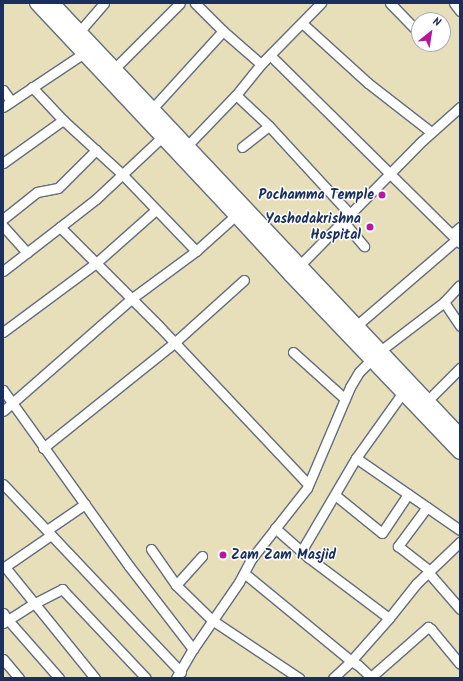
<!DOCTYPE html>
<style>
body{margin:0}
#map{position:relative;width:463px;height:681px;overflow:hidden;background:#e6dfba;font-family:Kalam,sans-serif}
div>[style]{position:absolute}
.roads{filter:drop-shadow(1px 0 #626d7e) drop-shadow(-1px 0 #626d7e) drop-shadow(0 1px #626d7e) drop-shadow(0 -1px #626d7e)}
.street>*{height:9px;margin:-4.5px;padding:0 4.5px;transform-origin:4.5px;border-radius:4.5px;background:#fff}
.primary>*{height:14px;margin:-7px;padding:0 7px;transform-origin:7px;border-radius:7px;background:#fff}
.dots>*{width:11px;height:11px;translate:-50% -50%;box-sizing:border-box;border:2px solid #fff;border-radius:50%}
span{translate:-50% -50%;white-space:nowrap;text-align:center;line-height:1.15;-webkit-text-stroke:3px #fff;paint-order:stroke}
.poi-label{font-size:14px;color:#1b2f5e;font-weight:700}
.right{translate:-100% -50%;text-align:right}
.left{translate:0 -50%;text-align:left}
.frame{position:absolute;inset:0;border:4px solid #1b2f5e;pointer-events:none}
.north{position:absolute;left:411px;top:12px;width:40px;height:40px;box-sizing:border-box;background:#fff;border:1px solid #a4acbf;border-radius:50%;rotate:30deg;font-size:11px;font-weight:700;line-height:16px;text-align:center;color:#1b2f5e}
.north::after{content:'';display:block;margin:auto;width:14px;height:18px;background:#b5179e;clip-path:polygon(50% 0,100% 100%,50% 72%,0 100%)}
</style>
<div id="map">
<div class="roads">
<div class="street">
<i style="left:390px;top:3px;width:42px;rotate:46deg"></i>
<i style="left:454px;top:3px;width:10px;rotate:53deg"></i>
<i style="left:302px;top:23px;width:89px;rotate:42.3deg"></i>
<i style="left:368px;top:83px;width:80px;rotate:37.9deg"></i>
<i style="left:223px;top:31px;width:50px;rotate:41deg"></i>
<i style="left:79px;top:32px;width:38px;rotate:-49deg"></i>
<i style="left:270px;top:55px;width:267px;rotate:44.7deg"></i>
<i style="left:114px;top:69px;width:93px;rotate:-45deg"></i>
<i style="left:32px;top:87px;width:45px;rotate:46.8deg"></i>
<i style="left:3px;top:90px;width:14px;rotate:54deg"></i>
<i style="left:236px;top:95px;width:45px;rotate:43.2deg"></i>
<i style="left:3px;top:107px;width:101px;rotate:-33.7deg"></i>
<i style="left:151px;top:110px;width:107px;rotate:-47.7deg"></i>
<i style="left:223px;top:31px;width:40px;rotate:-135deg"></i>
<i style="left:242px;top:147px;width:34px;rotate:-38deg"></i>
<i style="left:269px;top:126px;width:120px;rotate:47.4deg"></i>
<i style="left:184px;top:149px;width:75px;rotate:-46.1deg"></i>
<i style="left:236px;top:95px;width:40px;rotate:-51deg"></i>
<i style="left:261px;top:64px;width:86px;rotate:-45.5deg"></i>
<i style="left:3px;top:163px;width:74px;rotate:-35.6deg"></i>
<i style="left:63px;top:120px;width:80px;rotate:42.5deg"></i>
<i style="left:122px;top:174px;width:107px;rotate:46.1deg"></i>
<i style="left:196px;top:251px;width:81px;rotate:143.6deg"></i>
<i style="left:131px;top:299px;width:170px;rotate:138.8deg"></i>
<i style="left:3px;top:219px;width:43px;rotate:-38.5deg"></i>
<i style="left:37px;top:192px;width:21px;rotate:-11deg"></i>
<i style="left:58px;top:188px;width:54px;rotate:-45deg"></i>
<i style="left:343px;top:221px;width:33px;rotate:50deg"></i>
<i style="left:3px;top:226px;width:36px;rotate:48deg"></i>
<i style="left:60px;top:227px;width:46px;rotate:-37.9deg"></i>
<i style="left:96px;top:199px;width:91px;rotate:-43.2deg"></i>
<i style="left:452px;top:234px;width:11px;rotate:-41deg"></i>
<i style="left:196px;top:251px;width:54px;rotate:-42deg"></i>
<i style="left:299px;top:266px;width:175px;rotate:-45.5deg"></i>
<i style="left:422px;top:141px;width:51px;rotate:-41.8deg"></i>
<i style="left:3px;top:271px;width:72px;rotate:-37.7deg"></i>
<i style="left:60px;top:227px;width:140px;rotate:45deg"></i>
<i style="left:159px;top:326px;width:217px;rotate:46.7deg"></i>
<i style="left:444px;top:302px;width:29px;rotate:56deg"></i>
<i style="left:356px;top:326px;width:133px;rotate:-40.7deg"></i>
<i style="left:3px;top:332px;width:116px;rotate:-36.6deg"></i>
<i style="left:96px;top:263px;width:80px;rotate:-41.5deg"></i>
<i style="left:293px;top:352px;width:70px;rotate:42.1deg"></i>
<i style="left:3px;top:390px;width:216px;rotate:54.4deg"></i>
<i style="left:129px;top:566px;width:105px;rotate:52.4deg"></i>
<i style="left:427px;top:401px;width:47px;rotate:-45deg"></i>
<i style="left:43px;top:448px;width:168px;rotate:-38.7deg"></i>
<i style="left:174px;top:343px;width:94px;rotate:-42deg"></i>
<i style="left:356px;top:458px;width:126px;rotate:34.7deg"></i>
<i style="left:3px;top:484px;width:259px;rotate:46.6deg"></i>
<i style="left:335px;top:495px;width:60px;rotate:39deg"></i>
<i style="left:382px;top:533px;width:47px;rotate:-56.3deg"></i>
<i style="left:427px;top:507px;width:49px;rotate:126.6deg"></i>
<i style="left:398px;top:546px;width:41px;rotate:38deg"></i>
<i style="left:275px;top:528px;width:45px;rotate:41.4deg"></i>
<i style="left:309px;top:558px;width:100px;rotate:36.9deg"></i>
<i style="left:389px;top:618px;width:43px;rotate:-51.5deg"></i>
<i style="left:416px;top:584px;width:61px;rotate:-43.7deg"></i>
<i style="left:47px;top:530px;width:46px;rotate:-34.4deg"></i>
<i style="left:151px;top:549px;width:44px;rotate:55.2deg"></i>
<i style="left:176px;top:585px;width:50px;rotate:44.2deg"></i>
<i style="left:212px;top:620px;width:105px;rotate:33.7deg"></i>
<i style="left:302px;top:550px;width:107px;rotate:-59.6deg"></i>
<i style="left:356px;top:458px;width:81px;rotate:-54.5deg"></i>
<i style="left:5px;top:567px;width:143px;rotate:51deg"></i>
<i style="left:3px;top:568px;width:58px;rotate:-34.5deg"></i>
<i style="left:428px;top:572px;width:49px;rotate:49.1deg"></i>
<i style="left:244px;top:573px;width:139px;rotate:39.4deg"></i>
<i style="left:351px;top:661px;width:57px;rotate:-48.5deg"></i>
<i style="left:176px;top:585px;width:39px;rotate:-48deg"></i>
<i style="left:3px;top:613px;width:9px;rotate:54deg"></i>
<i style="left:8px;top:620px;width:6px;rotate:149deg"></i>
<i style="left:3px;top:659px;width:25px;rotate:50deg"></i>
<i style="left:371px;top:677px;width:76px;rotate:-41.3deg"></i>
<i style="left:428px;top:627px;width:4px;rotate:34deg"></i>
<i style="left:431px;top:629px;width:45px;rotate:50.4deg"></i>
<i style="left:59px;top:678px;width:77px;rotate:-131.3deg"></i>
<i style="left:8px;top:620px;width:30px;rotate:-33deg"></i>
<i style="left:33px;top:604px;width:33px;rotate:-27deg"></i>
<i style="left:62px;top:589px;width:122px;rotate:46.7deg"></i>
<i style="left:176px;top:678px;width:34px;rotate:-60deg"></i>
<i style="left:193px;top:649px;width:81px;rotate:-55.5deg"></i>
<i style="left:239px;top:582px;width:27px;rotate:-62deg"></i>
<i style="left:252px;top:558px;width:89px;rotate:-51.8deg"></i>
<i style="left:307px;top:488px;width:110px;rotate:-66.9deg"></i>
<i style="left:350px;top:387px;width:17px;rotate:-59deg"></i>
<i style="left:359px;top:372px;width:30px;rotate:-45deg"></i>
<i style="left:380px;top:351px;width:81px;rotate:-37.4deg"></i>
<i style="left:444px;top:302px;width:23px;rotate:-47deg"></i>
<i style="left:333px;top:678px;width:25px;rotate:-43deg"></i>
<i style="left:351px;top:661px;width:8px;rotate:30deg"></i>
<i style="left:358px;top:665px;width:19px;rotate:43deg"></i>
</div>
<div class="primary">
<i style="left:37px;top:3px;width:291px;rotate:46.8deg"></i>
<i style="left:236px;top:215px;width:80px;rotate:47.5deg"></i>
<i style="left:290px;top:274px;width:246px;rotate:46.3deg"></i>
<i style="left:52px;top:3px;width:595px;rotate:46.7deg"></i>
</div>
</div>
<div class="dots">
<i style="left:382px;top:195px;background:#b5179e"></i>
<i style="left:370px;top:227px;background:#b5179e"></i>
<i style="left:223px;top:555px;background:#b5179e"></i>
</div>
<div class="poi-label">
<span class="right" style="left:374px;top:195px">Pochamma Temple</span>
<span class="right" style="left:361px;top:227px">Yashodakrishna<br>Hospital</span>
<span class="left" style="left:231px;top:555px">Zam Zam Masjid</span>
</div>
<div class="frame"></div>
<div class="north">N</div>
</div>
